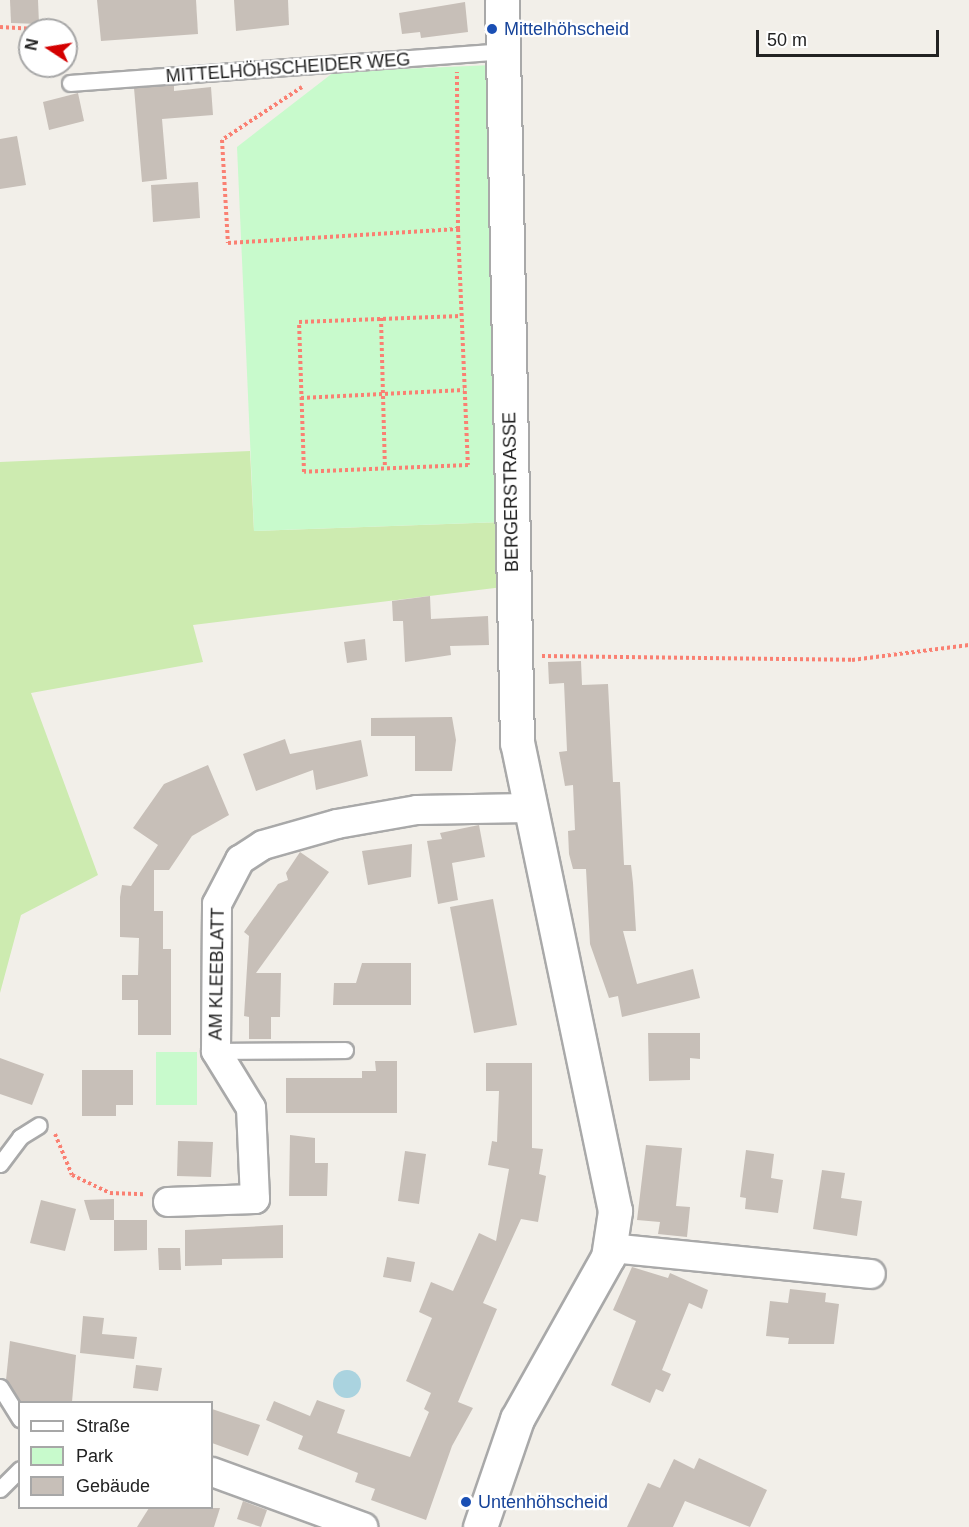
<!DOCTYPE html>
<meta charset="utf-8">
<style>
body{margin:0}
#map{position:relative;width:969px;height:1527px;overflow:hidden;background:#f2efe9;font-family:Arial,sans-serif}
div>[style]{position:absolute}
.grass>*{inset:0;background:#cdebb0}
.park>*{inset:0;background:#c8facc}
.water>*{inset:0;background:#aad3df}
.round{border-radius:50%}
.building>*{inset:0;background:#c7bfb8}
.path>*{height:4px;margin-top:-2px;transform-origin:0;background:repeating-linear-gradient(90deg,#fa8072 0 3px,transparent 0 6px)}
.roads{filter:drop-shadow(2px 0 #a9a9a9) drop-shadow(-2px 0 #a9a9a9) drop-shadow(0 2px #a9a9a9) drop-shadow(0 -2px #a9a9a9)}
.service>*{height:15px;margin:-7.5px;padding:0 7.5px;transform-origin:7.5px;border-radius:7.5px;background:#fff}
.minor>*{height:28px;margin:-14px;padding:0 14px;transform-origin:14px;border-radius:14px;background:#fff}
.tertiary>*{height:33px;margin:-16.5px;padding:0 16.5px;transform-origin:16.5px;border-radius:16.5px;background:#fff}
.dots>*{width:16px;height:16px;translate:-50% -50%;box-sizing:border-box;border:3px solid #fff;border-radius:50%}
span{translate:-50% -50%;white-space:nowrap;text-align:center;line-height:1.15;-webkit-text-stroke:4.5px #fff;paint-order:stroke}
.transit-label{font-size:18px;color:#164399}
.left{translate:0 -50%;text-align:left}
.street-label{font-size:18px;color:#222}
.legend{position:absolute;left:18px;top:1401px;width:195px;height:108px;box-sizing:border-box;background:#fff;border:2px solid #a7a7a7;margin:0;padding:8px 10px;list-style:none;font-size:18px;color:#222}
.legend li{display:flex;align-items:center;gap:12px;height:30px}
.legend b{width:30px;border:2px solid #a7a7a7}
.north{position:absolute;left:18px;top:18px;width:60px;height:60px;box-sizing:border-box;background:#fff;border:2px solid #a7a7a7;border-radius:50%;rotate:282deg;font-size:16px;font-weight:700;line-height:24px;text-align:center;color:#222}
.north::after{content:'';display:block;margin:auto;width:21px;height:27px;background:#d40000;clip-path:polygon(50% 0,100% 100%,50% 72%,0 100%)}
.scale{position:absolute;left:756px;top:30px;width:183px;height:27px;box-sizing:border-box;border:3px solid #222;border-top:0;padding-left:8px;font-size:18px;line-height:21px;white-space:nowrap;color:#222;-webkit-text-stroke:4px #fff;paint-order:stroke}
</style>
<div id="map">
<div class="grass">
<i style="clip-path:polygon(250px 451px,254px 531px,502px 522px,503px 587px,193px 625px,203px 662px,31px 693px,98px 875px,21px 915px,0 993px,0 462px)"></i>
</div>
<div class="park">
<i style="clip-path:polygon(492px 65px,502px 522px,254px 531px,237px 147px,334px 72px)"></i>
<i style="clip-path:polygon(156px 1052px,197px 1052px,197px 1105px,156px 1105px)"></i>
</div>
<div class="water">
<i class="round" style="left:333px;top:1370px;width:28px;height:28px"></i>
</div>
<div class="building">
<i style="clip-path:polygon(10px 0,38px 0,39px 24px,11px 23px)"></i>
<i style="clip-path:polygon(97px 0,196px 0,198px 34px,101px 41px)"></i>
<i style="clip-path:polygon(234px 0,288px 0,289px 25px,236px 31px)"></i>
<i style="clip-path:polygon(465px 2px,468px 32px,421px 38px,420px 32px,402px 34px,399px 13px)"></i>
<i style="clip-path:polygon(174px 85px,174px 91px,211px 87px,213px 115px,162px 119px,167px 179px,142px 182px,134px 88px)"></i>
<i style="clip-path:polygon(78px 93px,84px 121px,49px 130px,43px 102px)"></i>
<i style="clip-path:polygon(17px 136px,26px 185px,0 189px,0 139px)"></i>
<i style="clip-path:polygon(198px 182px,200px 218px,153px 222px,151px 185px)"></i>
<i style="clip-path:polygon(430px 596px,431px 619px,488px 616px,489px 645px,450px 646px,451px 655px,405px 662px,403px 621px,393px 621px,392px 601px)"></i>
<i style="clip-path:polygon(365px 639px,367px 660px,347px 663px,344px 642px)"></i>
<i style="clip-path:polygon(581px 661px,582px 685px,608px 684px,613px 782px,620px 782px,624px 865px,631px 865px,633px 883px,636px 931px,623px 931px,637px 984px,693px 969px,700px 998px,622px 1017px,618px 996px,609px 998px,590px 944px,586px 869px,573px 869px,569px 854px,568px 831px,575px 830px,573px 785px,565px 786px,559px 752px,567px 751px,564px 683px,549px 684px,548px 662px)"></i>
<i style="clip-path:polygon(452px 717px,456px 740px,452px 771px,415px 771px,415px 736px,371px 736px,371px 718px)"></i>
<i style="clip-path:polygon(285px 739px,290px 754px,361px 740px,368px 776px,316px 790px,313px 770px,256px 791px,243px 754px)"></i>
<i style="clip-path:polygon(208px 765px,229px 815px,192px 836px,169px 870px,154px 870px,154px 911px,163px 911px,163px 949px,171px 949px,171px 1035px,138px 1035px,138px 1000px,122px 1000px,122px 975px,138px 975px,139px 938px,120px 937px,120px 897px,122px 885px,131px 886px,158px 845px,133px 828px,164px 784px)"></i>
<i style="clip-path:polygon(479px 825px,485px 857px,452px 863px,458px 900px,438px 904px,427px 841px,442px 839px,440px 833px)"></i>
<i style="clip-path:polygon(412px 844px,411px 877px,368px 885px,362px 851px)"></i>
<i style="clip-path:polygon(300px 852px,329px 872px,256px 973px,281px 973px,280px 1017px,271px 1017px,271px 1039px,249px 1039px,249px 1017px,244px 1016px,249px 936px,244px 932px,278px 884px,288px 880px,286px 873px)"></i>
<i style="clip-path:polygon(493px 899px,517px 1025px,474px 1033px,450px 907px)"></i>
<i style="clip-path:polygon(362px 963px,411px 963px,411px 1005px,333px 1005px,334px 983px,356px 983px)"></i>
<i style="clip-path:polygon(648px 1033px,700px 1033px,700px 1059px,690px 1058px,690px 1080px,649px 1081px)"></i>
<i style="clip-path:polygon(0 1058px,44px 1074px,32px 1105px,0 1094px)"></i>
<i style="clip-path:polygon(375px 1061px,397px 1061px,397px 1113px,286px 1113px,286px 1078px,362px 1078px,362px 1071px,376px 1071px)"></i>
<i style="clip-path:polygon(486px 1063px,532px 1063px,532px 1148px,543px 1149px,539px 1174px,546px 1176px,538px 1222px,521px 1219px,483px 1303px,497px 1309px,458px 1402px,473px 1408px,452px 1446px,426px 1520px,371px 1500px,375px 1489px,355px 1482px,358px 1473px,298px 1449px,303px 1436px,266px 1420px,274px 1401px,310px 1416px,317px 1400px,345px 1410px,337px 1433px,410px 1457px,429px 1412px,424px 1409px,431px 1393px,406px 1381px,432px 1318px,419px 1312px,431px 1282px,453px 1291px,479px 1233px,496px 1241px,509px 1169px,488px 1165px,492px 1141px,497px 1142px,499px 1091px,486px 1091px)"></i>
<i style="clip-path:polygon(82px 1070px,133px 1070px,133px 1105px,116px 1105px,116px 1116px,82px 1116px)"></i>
<i style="clip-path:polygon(290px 1135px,315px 1138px,315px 1163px,328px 1163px,327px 1196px,289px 1196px)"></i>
<i style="clip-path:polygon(178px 1141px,213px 1142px,211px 1177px,177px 1176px)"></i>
<i style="clip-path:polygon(646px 1145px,682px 1148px,676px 1206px,690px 1207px,687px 1237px,658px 1234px,660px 1222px,637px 1220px)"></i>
<i style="clip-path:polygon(746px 1150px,774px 1154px,771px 1178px,783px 1180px,778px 1213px,745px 1209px,746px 1198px,740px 1197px)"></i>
<i style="clip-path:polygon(405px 1151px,426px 1154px,419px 1204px,398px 1201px)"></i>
<i style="clip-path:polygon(822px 1170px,845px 1173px,841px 1198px,862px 1201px,857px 1236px,813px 1229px)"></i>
<i style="clip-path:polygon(114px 1199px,114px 1220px,90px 1220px,84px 1200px)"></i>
<i style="clip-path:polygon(41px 1200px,76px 1209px,65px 1251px,30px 1243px)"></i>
<i style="clip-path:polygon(114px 1220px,147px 1220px,147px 1250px,114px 1251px)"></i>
<i style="clip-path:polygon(283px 1225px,283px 1258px,222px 1259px,222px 1265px,185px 1266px,185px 1230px)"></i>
<i style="clip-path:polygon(158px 1248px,180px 1248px,181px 1270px,159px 1270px)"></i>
<i style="clip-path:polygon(387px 1257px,415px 1262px,411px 1282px,383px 1277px)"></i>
<i style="clip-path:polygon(632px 1267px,668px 1278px,670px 1273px,708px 1290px,702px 1309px,689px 1303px,662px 1370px,671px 1374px,663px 1392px,656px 1389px,650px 1403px,611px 1385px,636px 1321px,613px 1310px)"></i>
<i style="clip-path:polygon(790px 1289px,826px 1293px,825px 1302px,839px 1304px,834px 1344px,788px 1344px,789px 1338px,766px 1336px,770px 1301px,788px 1303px)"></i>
<i style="clip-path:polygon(83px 1316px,104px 1318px,102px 1334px,137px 1337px,134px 1359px,80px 1353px)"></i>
<i style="clip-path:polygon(10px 1341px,76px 1355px,72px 1402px,21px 1402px,6px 1380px)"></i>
<i style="clip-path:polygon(136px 1365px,162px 1368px,158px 1391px,133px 1388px)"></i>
<i style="clip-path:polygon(212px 1409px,260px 1425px,248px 1456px,212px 1443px)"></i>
<i style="clip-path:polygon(699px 1458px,767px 1490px,750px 1527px,685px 1501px,673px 1527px,627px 1527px,648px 1483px,660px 1488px,674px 1459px,694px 1469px)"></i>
<i style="clip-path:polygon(243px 1501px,267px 1510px,261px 1527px,237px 1519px)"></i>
<i style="clip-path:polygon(149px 1508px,220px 1508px,214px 1527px,137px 1527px)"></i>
</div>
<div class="path">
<i style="left:0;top:27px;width:53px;rotate:3.2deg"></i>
<i style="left:66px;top:43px;width:23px;rotate:85deg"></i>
<i style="left:302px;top:87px;width:96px;rotate:146.5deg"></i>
<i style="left:222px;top:140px;width:103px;rotate:86.7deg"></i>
<i style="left:228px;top:243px;width:230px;rotate:-3.5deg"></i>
<i style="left:458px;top:229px;width:157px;rotate:-90.4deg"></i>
<i style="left:458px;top:229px;width:236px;rotate:87.6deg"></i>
<i style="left:468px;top:465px;width:164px;rotate:177.6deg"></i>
<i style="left:304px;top:472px;width:150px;rotate:-91.9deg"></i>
<i style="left:299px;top:322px;width:162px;rotate:-2.1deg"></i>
<i style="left:381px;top:318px;width:150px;rotate:88.5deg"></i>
<i style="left:301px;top:398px;width:163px;rotate:-2.8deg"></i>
<i style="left:542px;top:656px;width:310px;rotate:0.7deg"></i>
<i style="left:852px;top:660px;width:118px;rotate:-7.3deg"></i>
<i style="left:55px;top:1134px;width:44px;rotate:67.5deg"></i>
<i style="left:72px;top:1175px;width:42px;rotate:25.3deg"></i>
<i style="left:110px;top:1193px;width:34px;rotate:2deg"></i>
</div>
<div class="roads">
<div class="service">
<i style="left:70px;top:83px;width:436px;rotate:-4.2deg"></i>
<i style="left:216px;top:1051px;width:129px;rotate:-0.4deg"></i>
<i style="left:0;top:1164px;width:34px;rotate:-53deg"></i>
<i style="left:20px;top:1137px;width:22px;rotate:-32deg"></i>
<i style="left:0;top:1387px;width:38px;rotate:58deg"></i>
<i style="left:0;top:1489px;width:28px;rotate:-45deg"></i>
</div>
<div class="minor">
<i style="left:168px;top:1202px;width:87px;rotate:-2deg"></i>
<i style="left:255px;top:1199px;width:91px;rotate:-92.5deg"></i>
<i style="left:251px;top:1108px;width:67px;rotate:-121.6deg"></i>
<i style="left:216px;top:1051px;width:147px;rotate:-89.6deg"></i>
<i style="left:217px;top:904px;width:50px;rotate:-62.4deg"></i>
<i style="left:240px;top:860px;width:27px;rotate:-33deg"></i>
<i style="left:263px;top:845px;width:77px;rotate:-15.8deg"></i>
<i style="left:337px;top:824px;width:81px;rotate:-9.9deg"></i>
<i style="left:417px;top:810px;width:111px;rotate:-1deg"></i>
<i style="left:611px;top:1248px;width:261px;rotate:5.7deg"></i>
<i style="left:212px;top:1472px;width:161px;rotate:20deg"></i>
</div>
<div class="tertiary">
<i style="left:480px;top:1527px;width:114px;rotate:-71.1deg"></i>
<i style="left:517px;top:1419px;width:186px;rotate:-60.7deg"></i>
<i style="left:608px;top:1257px;width:47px;rotate:-81.3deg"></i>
<i style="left:615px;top:1211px;width:478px;rotate:-101.8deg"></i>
<i style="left:517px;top:743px;width:743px;rotate:-91.16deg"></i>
</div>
</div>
<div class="dots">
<i style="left:492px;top:29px;background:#1a4fb4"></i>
<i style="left:466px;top:1502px;background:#1a4fb4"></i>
</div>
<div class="transit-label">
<span class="left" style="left:504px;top:29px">Mittelhöhscheid</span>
<span class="left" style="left:478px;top:1502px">Untenhöhscheid</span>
</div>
<div class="street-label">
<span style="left:288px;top:68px;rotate:-4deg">MITTELHÖHSCHEIDER WEG</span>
<span style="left:511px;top:492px;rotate:-91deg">BERGERSTRASSE</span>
<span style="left:217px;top:974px;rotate:-89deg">AM KLEEBLATT</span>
</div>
<ul class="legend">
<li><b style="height:8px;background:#fff"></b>Straße</li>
<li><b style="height:16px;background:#c8facc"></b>Park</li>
<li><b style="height:16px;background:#c7bfb8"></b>Gebäude</li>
</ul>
<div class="north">N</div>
<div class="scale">50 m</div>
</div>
